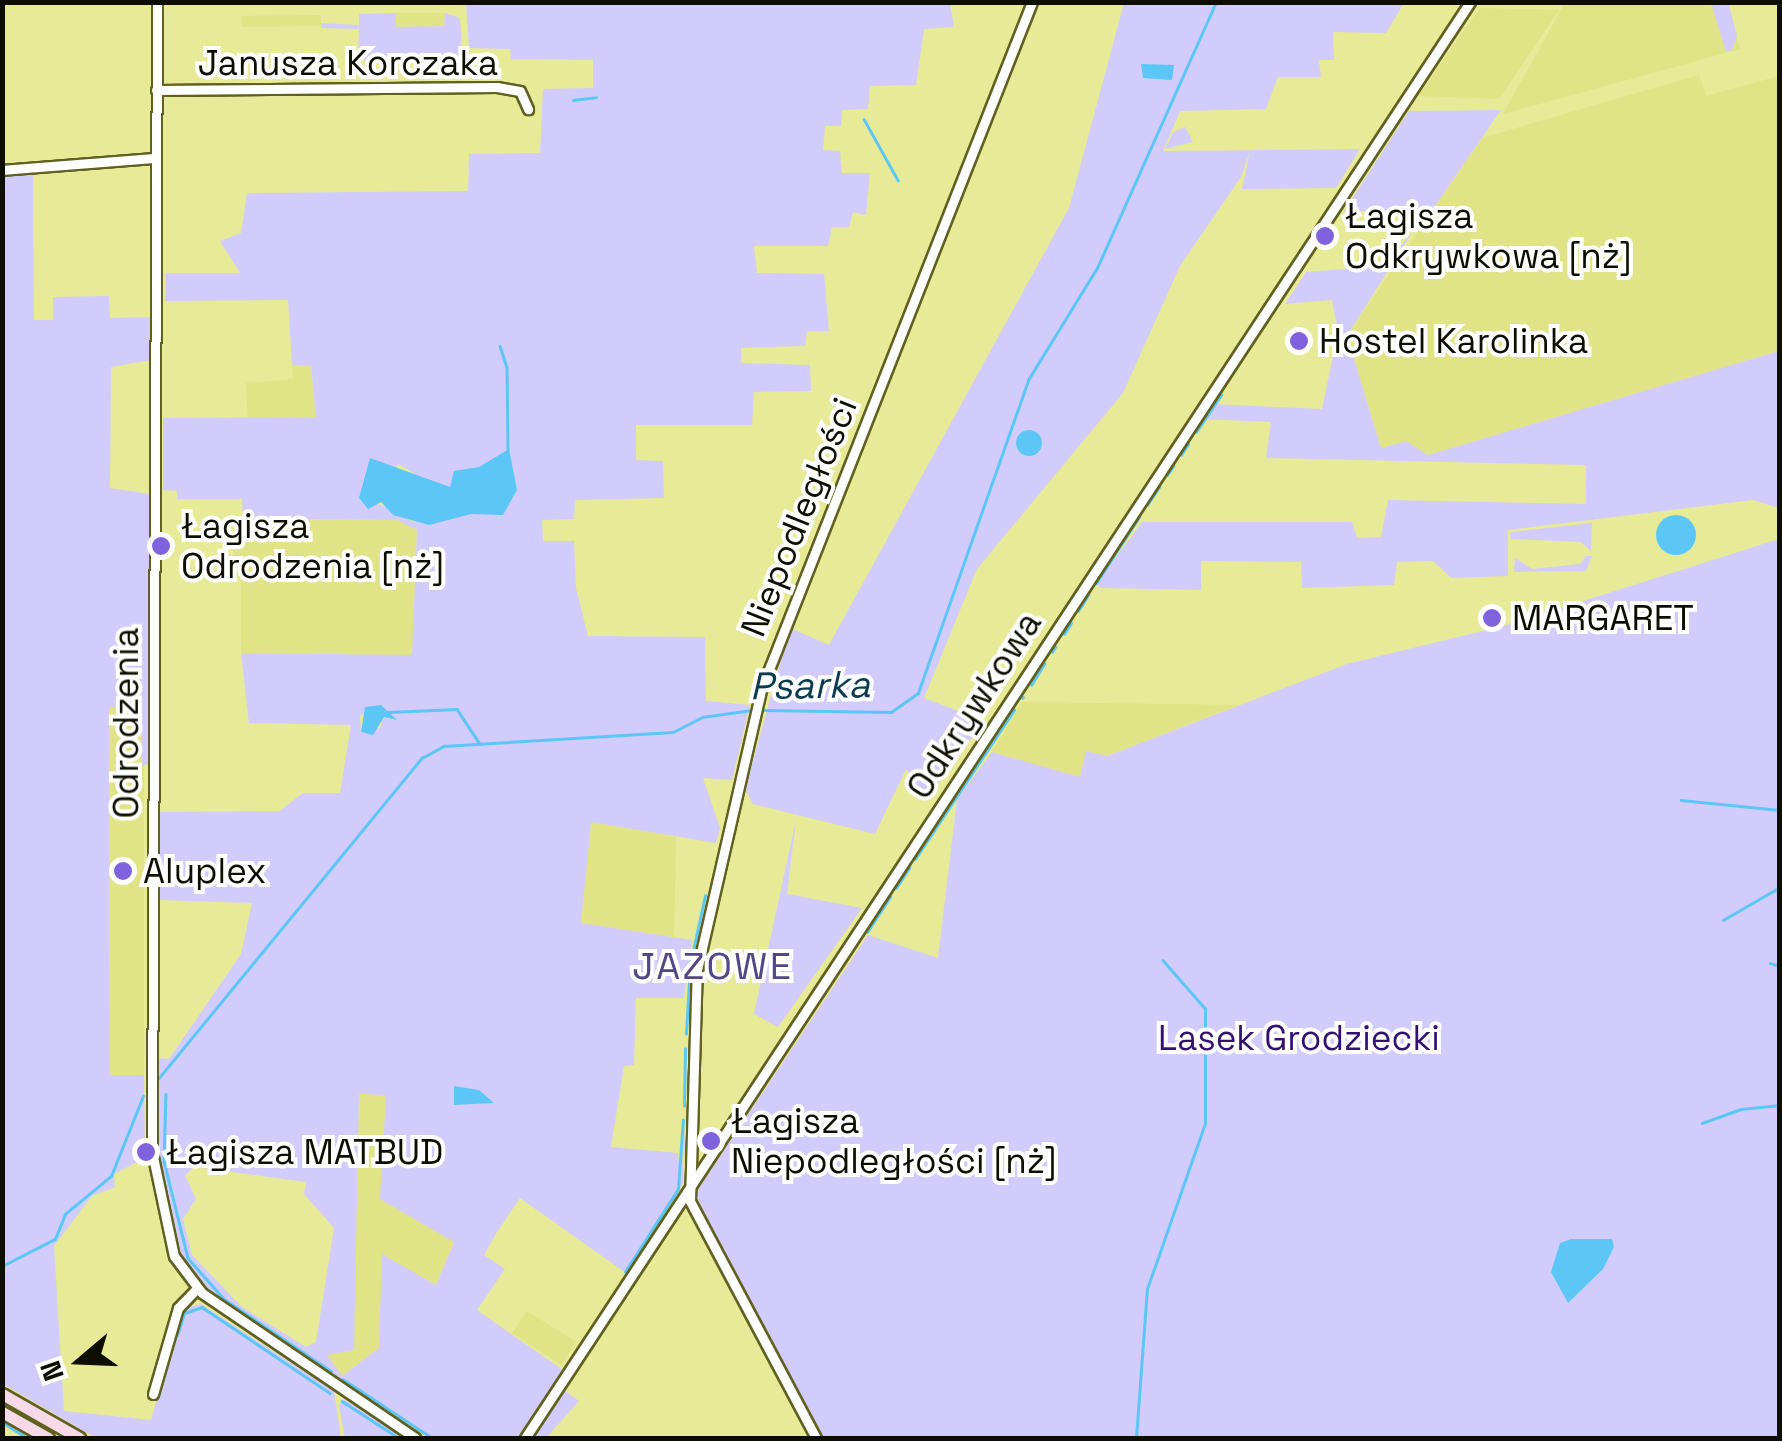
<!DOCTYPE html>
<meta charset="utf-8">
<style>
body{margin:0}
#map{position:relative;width:1782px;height:1441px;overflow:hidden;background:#e7ea96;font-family:"Space Grotesk",sans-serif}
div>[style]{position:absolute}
.built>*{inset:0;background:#e0e386}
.green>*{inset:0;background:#d2ccfc}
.water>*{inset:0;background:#5cc7f7}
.round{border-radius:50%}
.stream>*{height:2.5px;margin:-1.25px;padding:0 1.25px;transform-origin:1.25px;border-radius:1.25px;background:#5cc7f7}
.roads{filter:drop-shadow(2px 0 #606121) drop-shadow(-2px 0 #606121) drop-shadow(0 2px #606121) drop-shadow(0 -2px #606121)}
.minor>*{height:9px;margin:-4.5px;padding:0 4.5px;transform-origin:4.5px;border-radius:4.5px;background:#fff}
.major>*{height:11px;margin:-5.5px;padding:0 5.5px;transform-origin:5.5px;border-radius:5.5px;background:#f8d9e7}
.dots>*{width:28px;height:28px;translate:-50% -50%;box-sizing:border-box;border:5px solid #fff;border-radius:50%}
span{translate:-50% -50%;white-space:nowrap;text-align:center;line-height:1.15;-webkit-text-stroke:8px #fff;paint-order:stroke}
.street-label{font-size:35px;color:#0e0e00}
.poi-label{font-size:35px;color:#0e0e00}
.left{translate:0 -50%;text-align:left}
.park-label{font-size:35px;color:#331172}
.water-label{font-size:38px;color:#0a3b4e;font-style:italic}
.neighbourhood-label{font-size:38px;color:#534785;letter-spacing:2.5px}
.frame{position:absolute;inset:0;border:5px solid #0e0e00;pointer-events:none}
.north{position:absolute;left:30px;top:1311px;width:100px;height:100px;-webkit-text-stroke:8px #fff;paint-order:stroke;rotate:251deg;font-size:28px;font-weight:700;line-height:40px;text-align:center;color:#0e0e00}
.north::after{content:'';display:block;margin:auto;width:35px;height:45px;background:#0e0e00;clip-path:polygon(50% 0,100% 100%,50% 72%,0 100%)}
</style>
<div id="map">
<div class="built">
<i style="clip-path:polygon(1565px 3px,1726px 3px,1740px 49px,1503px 114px)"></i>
<i style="clip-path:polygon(1480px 8px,1559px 10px,1499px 99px,1418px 96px)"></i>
<i style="clip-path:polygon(396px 13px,445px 13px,444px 26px,395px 27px)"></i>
<i style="clip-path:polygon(321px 15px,321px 26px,242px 27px,241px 16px)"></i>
<i style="clip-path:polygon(1699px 75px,1706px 96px,1779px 76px,1779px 351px,1428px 455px,1406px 441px,1381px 448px,1347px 336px,1482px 138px)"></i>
<i style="clip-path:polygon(292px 365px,311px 365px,316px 418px,248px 419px,246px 383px,293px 379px)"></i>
<i style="clip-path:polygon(243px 519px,397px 520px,417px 529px,412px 656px,241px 653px,241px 578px,233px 577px,233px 541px)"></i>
<i style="clip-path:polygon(1022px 702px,1238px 705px,1107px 756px,1081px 778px,992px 752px)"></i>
<i style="clip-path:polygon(109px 706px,144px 706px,144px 1075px,110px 1075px)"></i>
<i style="clip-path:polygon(591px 822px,676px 837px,674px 937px,581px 924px)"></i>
<i style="clip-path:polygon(359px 1093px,386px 1096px,380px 1199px,454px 1241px,436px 1285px,382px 1255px,379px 1348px,342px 1376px,327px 1355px,354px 1349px)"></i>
<i style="clip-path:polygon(527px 1311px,576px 1342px,561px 1365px,512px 1333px)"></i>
</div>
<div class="green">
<i style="clip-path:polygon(evenodd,466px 3px,950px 3px,954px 27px,924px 29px,916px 85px,870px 86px,868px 109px,842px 110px,841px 126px,825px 126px,823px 150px,840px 151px,842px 173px,870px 173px,866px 215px,853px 212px,849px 227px,832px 227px,828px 246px,754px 246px,757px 273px,824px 274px,829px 331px,807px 331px,805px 346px,741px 348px,741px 363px,810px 365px,811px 391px,754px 392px,752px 425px,636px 425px,636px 460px,663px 461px,664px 498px,575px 500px,574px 519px,542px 520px,543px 541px,574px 541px,576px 588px,588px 636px,705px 637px,706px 701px,750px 705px,732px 780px,703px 778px,720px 828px,716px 843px,591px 822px,581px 923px,692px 940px,684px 998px,636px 998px,634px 1065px,624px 1066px,611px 1147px,678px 1153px,681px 1181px,686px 1116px,683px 1183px,626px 1273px,520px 1198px,497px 1232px,484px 1255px,505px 1269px,477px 1310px,563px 1370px,517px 1438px,430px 1438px,217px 1300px,180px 1255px,157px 1142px,159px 1058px,169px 1059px,241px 954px,252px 903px,160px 900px,159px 812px,280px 811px,303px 793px,340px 793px,351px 725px,249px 723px,241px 653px,412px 655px,417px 530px,397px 520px,243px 518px,242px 499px,177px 499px,177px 491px,163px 490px,163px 418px,316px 417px,311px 365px,292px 365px,288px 300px,165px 301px,166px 273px,240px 273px,220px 241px,241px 233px,247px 193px,468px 191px,469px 154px,540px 153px,543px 89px,593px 88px,593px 60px,511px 59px,510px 49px,469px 48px,466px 3px,398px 464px,414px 473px,415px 523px,377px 503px,398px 464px,466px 3px,381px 705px,395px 720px,383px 717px,380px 728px,361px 731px,360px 716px,381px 705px,466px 3px,359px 1093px,386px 1096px,380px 1199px,454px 1242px,436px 1285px,382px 1254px,379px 1348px,342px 1376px,327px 1355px,354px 1350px,359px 1093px,466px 3px,194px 1167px,306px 1182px,304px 1194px,334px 1228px,316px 1342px,306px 1347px,242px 1307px,192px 1255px,183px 1219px,196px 1199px,185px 1175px,194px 1167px)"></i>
<i style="clip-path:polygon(1124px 3px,1404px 3px,1386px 33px,1333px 32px,1334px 60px,1319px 60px,1321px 77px,1278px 77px,1266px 109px,1180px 111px,1163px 151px,1360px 149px,1336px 188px,1242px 189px,1250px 151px,1241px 177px,1180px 266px,1123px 393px,977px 569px,924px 698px,984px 721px,926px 801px,906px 769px,875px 834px,753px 804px,745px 789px,790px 628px,829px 645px,1069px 208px)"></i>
<i style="clip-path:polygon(1711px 3px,1729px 5px,1737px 36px,1732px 50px,1726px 52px)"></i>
<i style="clip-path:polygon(396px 13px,396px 27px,444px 26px,445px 13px,460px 18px,462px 60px,358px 60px,359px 29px,321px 28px,321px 23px,359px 25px,359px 14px)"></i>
<i style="clip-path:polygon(1501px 110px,1431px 212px,1344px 211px,1409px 111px)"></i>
<i style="clip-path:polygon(1185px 127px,1193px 142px,1165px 149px,1173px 132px)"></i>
<i style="clip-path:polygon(33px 173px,34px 320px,53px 320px,53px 297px,109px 296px,110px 318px,151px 317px,151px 360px,111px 367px,110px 488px,150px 494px,148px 764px,142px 766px,142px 706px,109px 707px,110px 1075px,144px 1075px,145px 1158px,114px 1174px,115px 1187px,92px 1196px,54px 1246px,64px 1411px,151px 1420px,182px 1309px,201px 1304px,334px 1391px,341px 1438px,96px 1438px,3px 1384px,2px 176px)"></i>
<i style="clip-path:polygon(1413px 231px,1347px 336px,1381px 448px,1406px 441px,1428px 455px,1779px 351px,1779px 508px,1753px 500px,1508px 530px,1508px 576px,1451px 578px,1433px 561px,1397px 562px,1394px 585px,1302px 588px,1301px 562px,1201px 561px,1201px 590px,1101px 588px,1096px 584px,1142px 522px,1352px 522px,1357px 538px,1381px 537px,1388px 500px,1586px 504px,1586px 465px,1266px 458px,1271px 422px,1201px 419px,1212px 404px,1322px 409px,1338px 332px,1332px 300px,1285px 304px,1306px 272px,1384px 266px)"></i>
<i style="clip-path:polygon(1592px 523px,1591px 551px,1581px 542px,1511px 539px,1510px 532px)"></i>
<i style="clip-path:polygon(1779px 539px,1779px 1438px,820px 1438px,695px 1194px,868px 935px,938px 958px,957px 799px,992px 752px,1080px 777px,1086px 751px,1107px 756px,1347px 664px,1507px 625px)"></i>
<i style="clip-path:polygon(1586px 556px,1592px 556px,1586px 571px,1514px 572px,1515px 558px,1532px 569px,1580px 564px)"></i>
<i style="clip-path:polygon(796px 820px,787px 894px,862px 908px,778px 1027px,754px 1014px)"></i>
<i style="clip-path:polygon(564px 1390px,579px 1401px,546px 1438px,531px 1438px)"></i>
<i style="clip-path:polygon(344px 1399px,405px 1438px,345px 1438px,339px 1405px)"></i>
</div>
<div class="water">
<i style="clip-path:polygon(1141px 64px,1174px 65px,1172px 80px,1143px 78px)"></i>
<i class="round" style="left:1016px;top:430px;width:26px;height:26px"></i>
<i style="clip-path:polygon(509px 449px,517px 490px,503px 515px,471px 514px,429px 525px,393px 515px,381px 502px,368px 509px,359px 498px,370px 458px,450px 487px,454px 471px,479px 467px)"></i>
<i class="round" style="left:1656px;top:515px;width:40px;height:40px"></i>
<i style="clip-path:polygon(381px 705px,397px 720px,384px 717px,373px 735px,361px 732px,365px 707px)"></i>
<i style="clip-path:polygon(454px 1086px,479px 1090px,494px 1103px,454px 1105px)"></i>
<i style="clip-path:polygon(1571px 1239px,1612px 1239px,1614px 1247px,1603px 1269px,1568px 1303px,1551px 1272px,1560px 1243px)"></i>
</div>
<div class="stream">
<i style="left:573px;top:100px;width:23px;rotate:-7deg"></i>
<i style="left:864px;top:119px;width:70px;rotate:60.9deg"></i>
<i style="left:500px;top:346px;width:22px;rotate:72deg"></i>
<i style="left:507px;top:367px;width:83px;rotate:89.3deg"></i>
<i style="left:1196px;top:432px;width:45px;rotate:-56deg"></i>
<i style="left:1181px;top:455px;width:13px;rotate:-58deg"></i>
<i style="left:1167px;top:475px;width:11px;rotate:-56deg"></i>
<i style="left:1147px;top:505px;width:22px;rotate:-56deg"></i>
<i style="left:1096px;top:583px;width:79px;rotate:-56.9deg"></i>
<i style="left:1078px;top:611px;width:19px;rotate:-58deg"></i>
<i style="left:1064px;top:634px;width:13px;rotate:-58deg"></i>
<i style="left:1052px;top:652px;width:6px;rotate:-59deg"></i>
<i style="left:1031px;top:685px;width:25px;rotate:-58deg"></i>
<i style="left:1022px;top:698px;width:1px;rotate:-45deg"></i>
<i style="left:760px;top:710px;width:131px;rotate:0.9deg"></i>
<i style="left:891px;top:712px;width:33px;rotate:-35deg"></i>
<i style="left:918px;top:693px;width:332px;rotate:-70.6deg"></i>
<i style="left:1028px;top:380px;width:132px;rotate:-58.4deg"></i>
<i style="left:1097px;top:268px;width:291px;rotate:-65.9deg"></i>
<i style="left:388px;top:712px;width:69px;rotate:-2.5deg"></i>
<i style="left:457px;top:709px;width:42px;rotate:56.7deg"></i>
<i style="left:1681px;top:800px;width:100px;rotate:5.8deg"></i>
<i style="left:915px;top:859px;width:179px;rotate:-56.4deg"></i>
<i style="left:896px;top:888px;width:24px;rotate:-57deg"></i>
<i style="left:1723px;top:920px;width:66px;rotate:-30.1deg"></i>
<i style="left:867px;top:932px;width:42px;rotate:-56.7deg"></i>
<i style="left:1770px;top:963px;width:10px;rotate:17deg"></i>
<i style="left:686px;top:1034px;width:70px;rotate:-86.7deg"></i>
<i style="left:690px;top:964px;width:70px;rotate:-77.6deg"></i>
<i style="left:158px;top:1079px;width:416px;rotate:-50.6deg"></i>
<i style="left:422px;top:758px;width:25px;rotate:-29deg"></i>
<i style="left:444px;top:746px;width:229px;rotate:-3.5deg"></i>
<i style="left:673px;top:732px;width:33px;rotate:-27deg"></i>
<i style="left:702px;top:717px;width:50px;rotate:-8deg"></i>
<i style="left:166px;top:1094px;width:67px;rotate:91.7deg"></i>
<i style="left:164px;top:1161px;width:100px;rotate:76.1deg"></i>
<i style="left:188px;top:1258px;width:55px;rotate:48.7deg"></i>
<i style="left:224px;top:1299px;width:129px;rotate:33.9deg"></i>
<i style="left:684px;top:1106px;width:57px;rotate:-89deg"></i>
<i style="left:1702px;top:1123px;width:41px;rotate:-19.7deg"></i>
<i style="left:1741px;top:1109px;width:39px;rotate:-6deg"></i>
<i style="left:2px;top:1266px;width:59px;rotate:-27deg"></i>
<i style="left:55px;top:1239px;width:27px;rotate:-68deg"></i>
<i style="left:65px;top:1214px;width:60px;rotate:-39.6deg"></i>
<i style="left:111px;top:1176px;width:86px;rotate:-68.2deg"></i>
<i style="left:625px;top:1272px;width:98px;rotate:-57.4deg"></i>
<i style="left:678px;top:1189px;width:69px;rotate:-85.9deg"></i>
<i style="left:177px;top:1335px;width:23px;rotate:-72deg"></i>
<i style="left:184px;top:1313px;width:19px;rotate:-18deg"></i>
<i style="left:202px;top:1307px;width:154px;rotate:33.9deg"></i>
<i style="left:343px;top:1379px;width:107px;rotate:33.5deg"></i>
<i style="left:342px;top:1401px;width:68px;rotate:33deg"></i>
<i style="left:2px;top:1422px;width:31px;rotate:32deg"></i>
<i style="left:1136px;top:1438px;width:149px;rotate:-85.8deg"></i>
<i style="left:1147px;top:1289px;width:176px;rotate:-70.7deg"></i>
<i style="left:1205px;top:1123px;width:114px;rotate:-90deg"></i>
<i style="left:1205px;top:1009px;width:64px;rotate:-131.2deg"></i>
</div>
<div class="roads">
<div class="minor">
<i style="left:157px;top:2px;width:1150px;rotate:90.25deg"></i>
<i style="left:152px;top:1152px;width:106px;rotate:78.1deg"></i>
<i style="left:174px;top:1256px;width:46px;rotate:52.9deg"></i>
<i style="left:202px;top:1293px;width:258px;rotate:34.2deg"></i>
<i style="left:156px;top:90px;width:341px;rotate:-0.5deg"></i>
<i style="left:497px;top:87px;width:23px;rotate:10deg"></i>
<i style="left:520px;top:91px;width:20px;rotate:66deg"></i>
<i style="left:2px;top:170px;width:154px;rotate:-4.5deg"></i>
<i style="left:153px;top:1394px;width:90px;rotate:-73.8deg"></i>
<i style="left:178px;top:1308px;width:28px;rotate:-46deg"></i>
<i style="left:525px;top:1438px;width:1719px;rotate:-56.65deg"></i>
<i style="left:816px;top:1438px;width:268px;rotate:-118deg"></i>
<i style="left:690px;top:1201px;width:231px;rotate:-88.3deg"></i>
<i style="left:697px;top:970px;width:290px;rotate:-77.1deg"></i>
<i style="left:762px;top:687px;width:736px;rotate:-68.49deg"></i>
</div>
<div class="major">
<i style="left:2px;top:1394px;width:89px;rotate:29.7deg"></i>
<i style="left:2px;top:1412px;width:53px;rotate:29.5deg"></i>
</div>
</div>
<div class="dots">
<i style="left:1325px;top:236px;background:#7f63de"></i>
<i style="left:1299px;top:341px;background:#7f63de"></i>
<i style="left:161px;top:546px;background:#7f63de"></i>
<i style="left:1492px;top:618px;background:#7f63de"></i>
<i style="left:123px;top:871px;background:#7f63de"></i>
<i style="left:711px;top:1141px;background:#7f63de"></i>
<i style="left:146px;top:1152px;background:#7f63de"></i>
</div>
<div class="street-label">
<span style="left:348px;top:63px">Janusza Korczaka</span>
<span style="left:799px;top:517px;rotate:-68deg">Niepodległości</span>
<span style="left:974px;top:705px;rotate:-57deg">Odkrywkowa</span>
<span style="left:126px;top:723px;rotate:-90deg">Odrodzenia</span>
</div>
<div class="poi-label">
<span class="left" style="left:1345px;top:236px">Łagisza<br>Odkrywkowa [nż]</span>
<span class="left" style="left:1319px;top:341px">Hostel Karolinka</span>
<span class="left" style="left:181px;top:546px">Łagisza<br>Odrodzenia [nż]</span>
<span class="left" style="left:1512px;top:618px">MARGARET</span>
<span class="left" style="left:143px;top:871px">Aluplex</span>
<span class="left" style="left:731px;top:1141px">Łagisza<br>Niepodległości [nż]</span>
<span class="left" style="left:166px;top:1152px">Łagisza MATBUD</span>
</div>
<div class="park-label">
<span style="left:1299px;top:1038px">Lasek Grodziecki</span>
</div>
<div class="water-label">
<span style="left:810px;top:686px;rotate:-1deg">Psarka</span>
</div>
<div class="neighbourhood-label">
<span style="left:713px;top:967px">JAZOWE</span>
</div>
<div class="frame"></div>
<div class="north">N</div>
</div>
